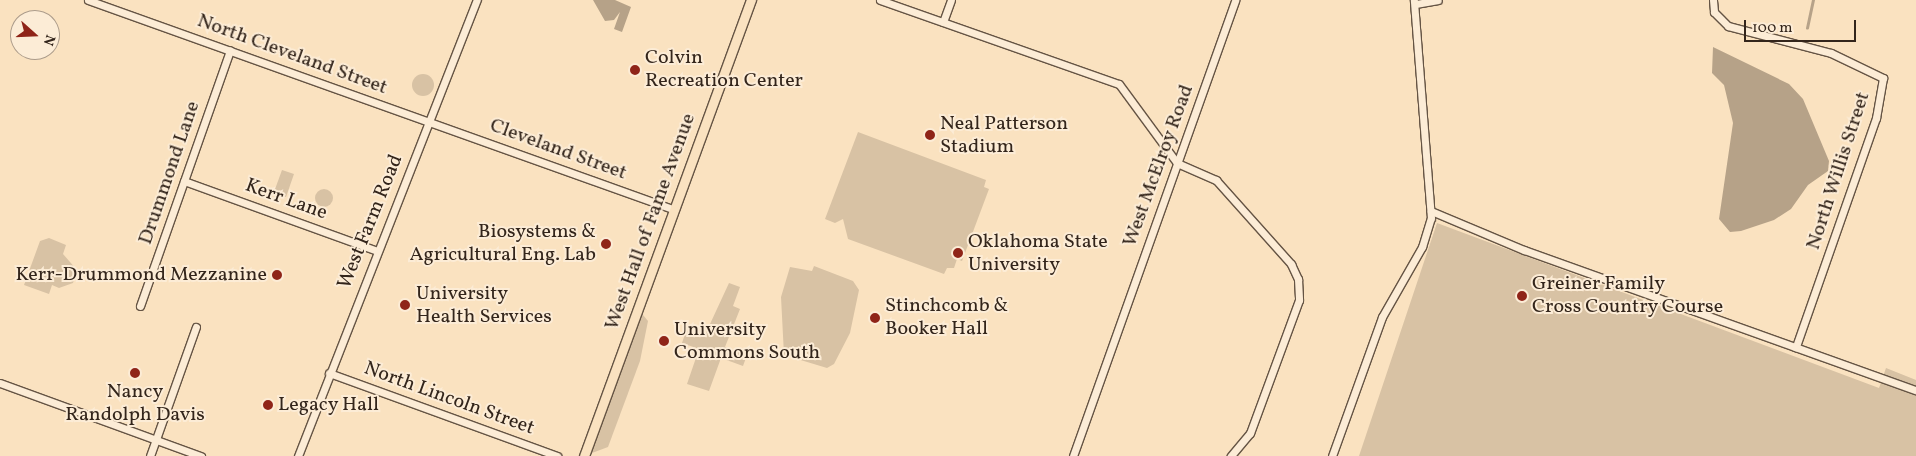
<!DOCTYPE html>
<html>
<head>
<meta charset="utf-8">
<style>
	body { margin:0 }
	#map { position:relative; width:1916px; height:456px; overflow:hidden; background:#fae2c0; font-family:Vollkorn,serif }
	div>[style] { position:absolute }
	.green>* { inset:0; background:#d8c2a4 }
	.round { border-radius:50% }
	.water>* { inset:0; background:#b6a288 }
	.stream>* { height:2.5px; margin:-1.25px; padding:0 1.25px; transform-origin:1.25px; border-radius:1.25px; background:#b6a288 }
	.roads { filter:drop-shadow(1px 0 #655444) drop-shadow(-1px 0 #655444) drop-shadow(0 1px #655444) drop-shadow(0 -1px #655444) }
	.minor>* { height:7px; margin:-3.5px; padding:0 3.5px; transform-origin:3.5px; border-radius:3.5px; background:#fcecd6 }
	.major>* { height:9px; margin:-4.5px; padding:0 4.5px; transform-origin:4.5px; border-radius:4.5px; background:#fae2c0 }
	.dots>* { width:14px; height:14px; translate:-50% -50%; box-sizing:border-box; border:2px solid #fcecd6; border-radius:50% }
	span { translate:-50% -50%; white-space:nowrap; text-align:center; line-height:1.15; -webkit-text-stroke:4px #fcecd6; paint-order:stroke }
	.street-label { font-size:20px; color:#33251b }
	.poi-label { font-size:20px; color:#33251b }
	.left { translate:0 -50%; text-align:left }
	.right { translate:-100% -50%; text-align:right }
	.north { position:absolute; left:10px; top:10px; width:50px; height:50px; box-sizing:border-box; background:#fcecd6; border:1px solid #ac9c8b; border-radius:50%; rotate:110deg; font-size:14px; font-weight:700; line-height:20px; text-align:center; color:#33251b }
	.north::after { content:''; display:block; margin:auto; width:18px; height:22px; background:#8f2418; clip-path:polygon(50% 0,100% 100%,50% 72%,0 100%) }
	.scale { position:absolute; left:1744px; top:20px; width:112px; height:22px; box-sizing:border-box; border:2px solid #33251b; border-top:0; padding-left:6px; font-size:15px; line-height:18px; white-space:nowrap; color:#33251b; -webkit-text-stroke:4px #fcecd6; paint-order:stroke }
</style>
</head>
<body>
<div id="map">
	<div class="green">
		<div class="round" style="left:412px;top:74px;width:22px;height:22px"></div>
		<div style="clip-path:polygon(858px 132px,986px 180px,984px 187px,989px 189px,962px 261px,957px 259px,954px 268px,947px 268px,944px 274px,848px 239px,843px 219px,835px 223px,825px 219px)"></div>
		<div style="clip-path:polygon(282px 170px,294px 174px,286px 197px,274px 192px)"></div>
		<div class="round" style="left:315px;top:189px;width:18px;height:18px"></div>
		<div style="clip-path:polygon(1437px 223px,1879px 388px,1886px 368px,1916px 380px,1916px 456px,1359px 456px)"></div>
		<div style="clip-path:polygon(49px 238px,66px 245px,63px 254px,77px 270px,73px 283px,59px 288px,52px 285px,49px 294px,24px 285px,40px 241px)"></div>
		<div style="clip-path:polygon(814px 266px,853px 281px,859px 290px,850px 333px,834px 364px,827px 368px,784px 355px,781px 297px,790px 267px,812px 271px)"></div>
		<div style="clip-path:polygon(729px 283px,740px 287px,733px 306px,740px 309px,725px 347px,747px 355px,743px 366px,721px 358px,709px 391px,687px 384px,699px 349px,682px 343px,686px 331px,704px 337px)"></div>
		<div style="clip-path:polygon(638px 309px,648px 321px,640px 361px,608px 447px,584px 456px)"></div>
	</div>
	<div class="water">
		<div style="clip-path:polygon(593px 0,615px 0,631px 7px,622px 32px,614px 29px,620px 12px,614px 20px,605px 21px)"></div>
		<div style="clip-path:polygon(1713px 47px,1789px 84px,1803px 99px,1829px 161px,1828px 171px,1808px 185px,1791px 209px,1774px 220px,1741px 231px,1730px 232px,1719px 219px,1733px 123px,1724px 85px,1712px 73px)"></div>
	</div>
	<div class="stream">
		<div style="left:1807px;top:28px;width:29px;rotate:-78deg"></div>
	</div>
	<div class="roads">
		<div class="minor">
			<div style="left:88px;top:0;width:623px;rotate:19.68deg"></div>
			<div style="left:880px;top:0;width:253px;rotate:19.4deg"></div>
			<div style="left:1119px;top:84px;width:98px;rotate:53.7deg"></div>
			<div style="left:1177px;top:163px;width:43px;rotate:23.6deg"></div>
			<div style="left:1216px;top:180px;width:113px;rotate:48.2deg"></div>
			<div style="left:1291px;top:264px;width:17px;rotate:65deg"></div>
			<div style="left:1298px;top:279px;width:21px;rotate:87deg"></div>
			<div style="left:1299px;top:300px;width:142px;rotate:110.2deg"></div>
			<div style="left:1250px;top:433px;width:30px;rotate:130deg"></div>
			<div style="left:1713px;top:0;width:12px;rotate:85deg"></div>
			<div style="left:1714px;top:12px;width:20px;rotate:45deg"></div>
			<div style="left:1728px;top:26px;width:106px;rotate:14.7deg"></div>
			<div style="left:1831px;top:53px;width:58px;rotate:25.7deg"></div>
			<div style="left:1883px;top:78px;width:41px;rotate:99.9deg"></div>
			<div style="left:1876px;top:118px;width:243px;rotate:109.3deg"></div>
			<div style="left:1416px;top:4px;width:22px;rotate:-10deg"></div>
			<div style="left:943px;top:22px;width:23px;rotate:-70deg"></div>
			<div style="left:184px;top:181px;width:205px;rotate:19.9deg"></div>
			<div style="left:1431px;top:211px;width:101px;rotate:22.8deg"></div>
			<div style="left:1524px;top:250px;width:416px;rotate:19.7deg"></div>
			<div style="left:140px;top:306px;width:271px;rotate:-70.6deg"></div>
			<div style="left:329px;top:373px;width:243px;rotate:20deg"></div>
			<div style="left:0;top:383px;width:214px;rotate:20deg"></div>
			<div style="left:150px;top:456px;width:137px;rotate:-70.4deg"></div>
			<div style="left:298px;top:456px;width:490px;rotate:-68.6deg"></div>
			<div style="left:1073px;top:456px;width:484px;rotate:-70.4deg"></div>
			<div style="left:1332px;top:456px;width:148px;rotate:-70.2deg"></div>
			<div style="left:1382px;top:317px;width:81px;rotate:-60.3deg"></div>
			<div style="left:1422px;top:247px;width:30px;rotate:-73deg"></div>
			<div style="left:1431px;top:218px;width:219px;rotate:-94.5deg"></div>
		</div>
		<div class="major">
			<div style="left:584px;top:456px;width:486px;rotate:-69.9deg"></div>
		</div>
	</div>
	<div class="dots">
		<div style="left:635px;top:70px;background:#8f2418"></div>
		<div style="left:930px;top:135px;background:#8f2418"></div>
		<div style="left:606px;top:244px;background:#8f2418"></div>
		<div style="left:958px;top:253px;background:#8f2418"></div>
		<div style="left:277px;top:275px;background:#8f2418"></div>
		<div style="left:1522px;top:296px;background:#8f2418"></div>
		<div style="left:405px;top:305px;background:#8f2418"></div>
		<div style="left:875px;top:318px;background:#8f2418"></div>
		<div style="left:664px;top:341px;background:#8f2418"></div>
		<div style="left:135px;top:373px;background:#8f2418"></div>
		<div style="left:268px;top:405px;background:#8f2418"></div>
	</div>
	<div class="street-label">
		<span style="left:292px;top:55px;rotate:20deg">North Cleveland Street</span>
		<span style="left:558px;top:150px;rotate:20deg">Cleveland Street</span>
		<span style="left:1159px;top:166px;rotate:-70deg">West McElroy Road</span>
		<span style="left:1839px;top:171px;rotate:-72deg">North Willis Street</span>
		<span style="left:170px;top:173px;rotate:-71deg">Drummond Lane</span>
		<span style="left:286px;top:200px;rotate:20deg">Kerr Lane</span>
		<span style="left:371px;top:222px;rotate:-68deg">West Farm Road</span>
		<span style="left:651px;top:222px;rotate:-70deg">West Hall of Fame Avenue</span>
		<span style="left:449px;top:399px;rotate:20deg">North Lincoln Street</span>
	</div>
	<div class="poi-label">
		<span class="left" style="left:645px;top:70px">Colvin<br>Recreation Center</span>
		<span class="left" style="left:940px;top:136px">Neal Patterson<br>Stadium</span>
		<span class="right" style="left:596px;top:244px">Biosystems &amp;<br>Agricultural Eng. Lab</span>
		<span class="left" style="left:968px;top:254px">Oklahoma State<br>University</span>
		<span class="right" style="left:267px;top:275px">Kerr-Drummond Mezzanine</span>
		<span class="left" style="left:1532px;top:296px">Greiner Family<br>Cross Country Course</span>
		<span class="left" style="left:416px;top:306px">University<br>Health Services</span>
		<span class="left" style="left:885px;top:318px">Stinchcomb &amp;<br>Booker Hall</span>
		<span class="left" style="left:674px;top:342px">University<br>Commons South</span>
		<span style="left:135px;top:404px">Nancy<br>Randolph Davis</span>
		<span class="left" style="left:278px;top:405px">Legacy Hall</span>
	</div>
	<div class="north">N</div>
	<div class="scale">100 m</div>
</div>
</body>
</html>
